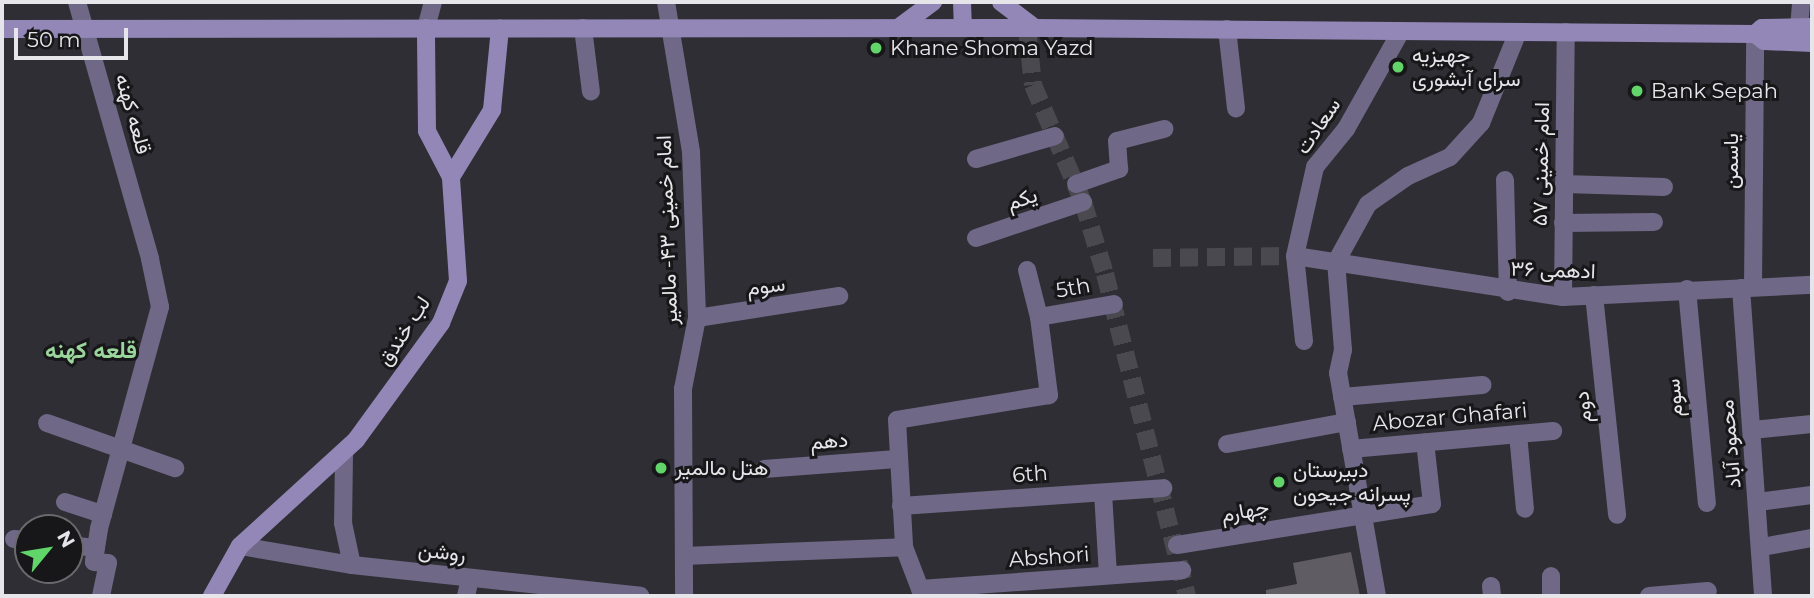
<!DOCTYPE html>
<html>
<head>
<meta charset="utf-8">
<style>
	body { margin:0 }
	#map { position:relative; width:1814px; height:598px; overflow:hidden; background:#2f2e34; font-family:Montserrat,Vazirmatn,sans-serif }
	div>[style] { position:absolute }
	.building>* { inset:0; background:#5f5d63 }
	.street-tunnel>* { height:18px; margin-top:-9px; transform-origin:0; background:repeating-linear-gradient(90deg,#4a494f 0 18px,transparent 0 27px) }
	.street>* { height:18px; margin:-9px; padding:0 9px; transform-origin:9px; border-radius:9px; background:#6f6886 }
	.secondary>* { height:18px; margin:-9px; padding:0 9px; transform-origin:9px; border-radius:9px; background:#9287b7 }
	.dots>* { width:19px; height:19px; translate:-50% -50%; box-sizing:border-box; border:4px solid #171719; border-radius:50% }
	span { translate:-50% -50%; white-space:nowrap; text-align:center; line-height:1.15; -webkit-text-stroke:6px #171719; paint-order:stroke }
	.poi-label { font-size:21px; color:#e6e5e9 }
	.left { translate:0 -50%; text-align:left }
	.street-label { font-size:21px; color:#e6e5e9 }
	.neighbourhood-label { font-size:23px; color:#9ad59b; font-weight:700 }
	.frame { position:absolute; inset:0; border:4px solid #e6e5e9; pointer-events:none }
	.north { position:absolute; left:14px; top:514px; width:70px; height:70px; box-sizing:border-box; background:#171719; border:2px solid #6a696c; border-radius:50%; rotate:60deg; font-size:19px; font-weight:700; line-height:28px; text-align:center; color:#e6e5e9 }
	.north::after { content:''; display:block; margin:auto; width:24px; height:32px; background:#61d46a; clip-path:polygon(50% 0,100% 100%,50% 72%,0 100%) }
	.scale { position:absolute; left:14px; top:28px; width:114px; height:32px; box-sizing:border-box; border:4px solid #e6e5e9; border-top:0; padding-left:9px; font-size:21px; line-height:24px; white-space:nowrap; color:#e6e5e9; -webkit-text-stroke:5px #171719; paint-order:stroke }
</style>
</head>
<body>
<div id="map">
	<div class="building">
		<div style="clip-path:polygon(1351px 552px,1360px 596px,1266px 596px,1266px 590px,1297px 584px,1293px 563px)"></div>
	</div>
	<div class="street-tunnel">
		<div style="left:1027px;top:28px;width:57px;rotate:84deg"></div>
		<div style="left:1033px;top:85px;width:127px;rotate:66.9deg"></div>
		<div style="left:1083px;top:202px;width:75px;rotate:73deg"></div>
		<div style="left:1105px;top:274px;width:332px;rotate:75.7deg"></div>
		<div style="left:1153px;top:258px;width:142px;rotate:-0.8deg"></div>
	</div>
	<div class="street">
		<div style="left:77px;top:2px;width:267px;rotate:74.1deg"></div>
		<div style="left:150px;top:259px;width:49px;rotate:78.2deg"></div>
		<div style="left:160px;top:307px;width:230px;rotate:105.4deg"></div>
		<div style="left:99px;top:529px;width:33px;rotate:99deg"></div>
		<div style="left:94px;top:562px;width:14px;rotate:4deg"></div>
		<div style="left:108px;top:563px;width:34px;rotate:102deg"></div>
		<div style="left:666px;top:2px;width:152px;rotate:80.5deg"></div>
		<div style="left:691px;top:152px;width:166px;rotate:87.9deg"></div>
		<div style="left:697px;top:318px;width:72px;rotate:101.2deg"></div>
		<div style="left:683px;top:389px;width:207px;rotate:89.7deg"></div>
		<div style="left:1799px;top:27px;width:25px;rotate:-85deg"></div>
		<div style="left:426px;top:28px;width:27px;rotate:-75deg"></div>
		<div style="left:583px;top:28px;width:64px;rotate:82.9deg"></div>
		<div style="left:1227px;top:29px;width:80px;rotate:83.5deg"></div>
		<div style="left:976px;top:159px;width:82px;rotate:-16.2deg"></div>
		<div style="left:1505px;top:180px;width:112px;rotate:88.5deg"></div>
		<div style="left:1076px;top:184px;width:46px;rotate:-19.2deg"></div>
		<div style="left:1119px;top:169px;width:28px;rotate:-94deg"></div>
		<div style="left:1117px;top:141px;width:49px;rotate:-14.3deg"></div>
		<div style="left:1564px;top:184px;width:100px;rotate:1.7deg"></div>
		<div style="left:1563px;top:223px;width:91px;rotate:-0.6deg"></div>
		<div style="left:976px;top:238px;width:113px;rotate:-18.6deg"></div>
		<div style="left:1295px;top:256px;width:271px;rotate:8.7deg"></div>
		<div style="left:1563px;top:297px;width:249px;rotate:-2.8deg"></div>
		<div style="left:1027px;top:270px;width:49px;rotate:75.7deg"></div>
		<div style="left:1039px;top:317px;width:79px;rotate:82.7deg"></div>
		<div style="left:1049px;top:395px;width:154px;rotate:170.7deg"></div>
		<div style="left:897px;top:420px;width:127px;rotate:86.8deg"></div>
		<div style="left:904px;top:547px;width:45px;rotate:69.1deg"></div>
		<div style="left:920px;top:589px;width:263px;rotate:-4.1deg"></div>
		<div style="left:1753px;top:287px;width:253px;rotate:-89.5deg"></div>
		<div style="left:1741px;top:288px;width:309px;rotate:85.9deg"></div>
		<div style="left:1687px;top:289px;width:215px;rotate:84.7deg"></div>
		<div style="left:1594px;top:295px;width:221px;rotate:84deg"></div>
		<div style="left:1563px;top:297px;width:265px;rotate:-89.4deg"></div>
		<div style="left:1039px;top:317px;width:76px;rotate:-9.8deg"></div>
		<div style="left:697px;top:318px;width:144px;rotate:-8.8deg"></div>
		<div style="left:1304px;top:341px;width:85px;rotate:-96deg"></div>
		<div style="left:1295px;top:256px;width:91px;rotate:-77.3deg"></div>
		<div style="left:1315px;top:167px;width:49px;rotate:-50.8deg"></div>
		<div style="left:1346px;top:129px;width:112px;rotate:-60.7deg"></div>
		<div style="left:1342px;top:397px;width:141px;rotate:-4.9deg"></div>
		<div style="left:47px;top:423px;width:136px;rotate:19.4deg"></div>
		<div style="left:1752px;top:430px;width:60px;rotate:-5.7deg"></div>
		<div style="left:1518px;top:434px;width:75px;rotate:84.7deg"></div>
		<div style="left:1227px;top:444px;width:122px;rotate:-10.4deg"></div>
		<div style="left:1351px;top:449px;width:203px;rotate:-5.1deg"></div>
		<div style="left:344px;top:455px;width:68px;rotate:90.8deg"></div>
		<div style="left:343px;top:523px;width:43px;rotate:77.9deg"></div>
		<div style="left:764px;top:469px;width:133px;rotate:-4.3deg"></div>
		<div style="left:1103px;top:493px;width:82px;rotate:86.5deg"></div>
		<div style="left:65px;top:502px;width:40px;rotate:18deg"></div>
		<div style="left:1758px;top:502px;width:54px;rotate:-7.4deg"></div>
		<div style="left:901px;top:506px;width:263px;rotate:-3.9deg"></div>
		<div style="left:14px;top:539px;width:14px;rotate:4deg"></div>
		<div style="left:70px;top:545px;width:26px;rotate:7deg"></div>
		<div style="left:1177px;top:545px;width:258px;rotate:-9.1deg"></div>
		<div style="left:1432px;top:504px;width:62px;rotate:-96.4deg"></div>
		<div style="left:240px;top:546px;width:114px;rotate:9.6deg"></div>
		<div style="left:352px;top:565px;width:290px;rotate:6.1deg"></div>
		<div style="left:1762px;top:547px;width:51px;rotate:-10.2deg"></div>
		<div style="left:684px;top:556px;width:220px;rotate:-2.3deg"></div>
		<div style="left:1551px;top:576px;width:20px;rotate:90deg"></div>
		<div style="left:1491px;top:586px;width:10px;rotate:84deg"></div>
		<div style="left:466px;top:596px;width:18px;rotate:-77deg"></div>
		<div style="left:1377px;top:596px;width:226px;rotate:-99.9deg"></div>
		<div style="left:1338px;top:373px;width:24px;rotate:-78deg"></div>
		<div style="left:1343px;top:350px;width:88px;rotate:-94.5deg"></div>
		<div style="left:1336px;top:262px;width:66px;rotate:-61.1deg"></div>
		<div style="left:1368px;top:204px;width:49px;rotate:-35deg"></div>
		<div style="left:1408px;top:176px;width:46px;rotate:-24.3deg"></div>
		<div style="left:1450px;top:157px;width:46px;rotate:-47.6deg"></div>
		<div style="left:1481px;top:123px;width:98px;rotate:-67.9deg"></div>
		<div style="left:1649px;top:596px;width:59px;rotate:-4.8deg"></div>
	</div>
	<div class="secondary">
		<div style="left:962px;top:2px;width:26px;rotate:88deg"></div>
		<div style="left:1001px;top:2px;width:43px;rotate:37.4deg"></div>
		<div style="left:898px;top:28px;width:44px;rotate:-36.6deg"></div>
		<div style="left:2px;top:29px;width:1033px;rotate:-0.06deg"></div>
		<div style="left:1035px;top:28px;width:720px;rotate:0.48deg"></div>
		<div style="left:1755px;top:34px;width:11px;rotate:38deg"></div>
		<div style="left:1764px;top:41px;width:48px;rotate:2.4deg"></div>
		<div style="left:1755px;top:34px;width:9px;rotate:-41deg"></div>
		<div style="left:1762px;top:28px;width:50px;rotate:-1.1deg"></div>
		<div style="left:451px;top:177px;width:79px;rotate:-58.5deg"></div>
		<div style="left:492px;top:110px;width:82px;rotate:-84.4deg"></div>
		<div style="left:212px;top:596px;width:57px;rotate:-60.8deg"></div>
		<div style="left:240px;top:546px;width:157px;rotate:-42.4deg"></div>
		<div style="left:356px;top:440px;width:145px;rotate:-54deg"></div>
		<div style="left:441px;top:323px;width:45px;rotate:-68deg"></div>
		<div style="left:458px;top:281px;width:104px;rotate:-93.9deg"></div>
		<div style="left:451px;top:177px;width:52px;rotate:-117.6deg"></div>
		<div style="left:427px;top:131px;width:103px;rotate:-90.6deg"></div>
	</div>
	<div class="dots">
		<div style="left:876px;top:48px;background:#61d46a"></div>
		<div style="left:1398px;top:67px;background:#61d46a"></div>
		<div style="left:1637px;top:91px;background:#61d46a"></div>
		<div style="left:661px;top:468px;background:#61d46a"></div>
		<div style="left:1279px;top:482px;background:#61d46a"></div>
	</div>
	<div class="poi-label">
		<span class="left" style="left:890px;top:48px">Khane Shoma Yazd</span>
		<span class="left" style="left:1412px;top:67px">جهیزیه<br>سرای آبشوری</span>
		<span class="left" style="left:1651px;top:91px">Bank Sepah</span>
		<span class="left" style="left:675px;top:468px">هتل مالمير</span>
		<span class="left" style="left:1293px;top:482px">دبیرستان<br>پسرانه جیحون</span>
	</div>
	<div class="street-label">
		<span style="left:133px;top:114px;rotate:74deg">قلعه کهنه</span>
		<span style="left:1318px;top:126px;rotate:-56deg">سعادت</span>
		<span style="left:1731px;top:161px;rotate:-90deg">یاسمن</span>
		<span style="left:1541px;top:164px;rotate:-89deg">امام خمینی ۵۷</span>
		<span style="left:1022px;top:199px;rotate:-19deg">یکم</span>
		<span style="left:667px;top:230px;rotate:-92deg">امام خمینی ۴۳- مالمیر</span>
		<span style="left:1553px;top:270px;rotate:2deg">ادهمی ۳۶</span>
		<span style="left:766px;top:286px;rotate:-7deg">سوم</span>
		<span style="left:1073px;top:288px;rotate:-10deg">5th</span>
		<span style="left:404px;top:331px;rotate:-57deg">لب خندق</span>
		<span style="left:1674px;top:398px;rotate:-95deg">سوم</span>
		<span style="left:1583px;top:407px;rotate:-96deg">دوم</span>
		<span style="left:1450px;top:417px;rotate:-5deg">Abozar Ghafari</span>
		<span style="left:829px;top:441px;rotate:-5deg">دهم</span>
		<span style="left:1730px;top:444px;rotate:-95deg">محمود آباد</span>
		<span style="left:1030px;top:474px;rotate:-4deg">6th</span>
		<span style="left:1245px;top:511px;rotate:-10deg">چهارم</span>
		<span style="left:442px;top:552px;rotate:6deg">روشن</span>
		<span style="left:1049px;top:557px;rotate:-4deg">Abshori</span>
	</div>
	<div class="neighbourhood-label">
		<span style="left:91px;top:350px">قلعه کهنه</span>
	</div>
	<div class="frame"></div>
	<div class="north">N</div>
	<div class="scale">50 m</div>
</div>
</body>
</html>
